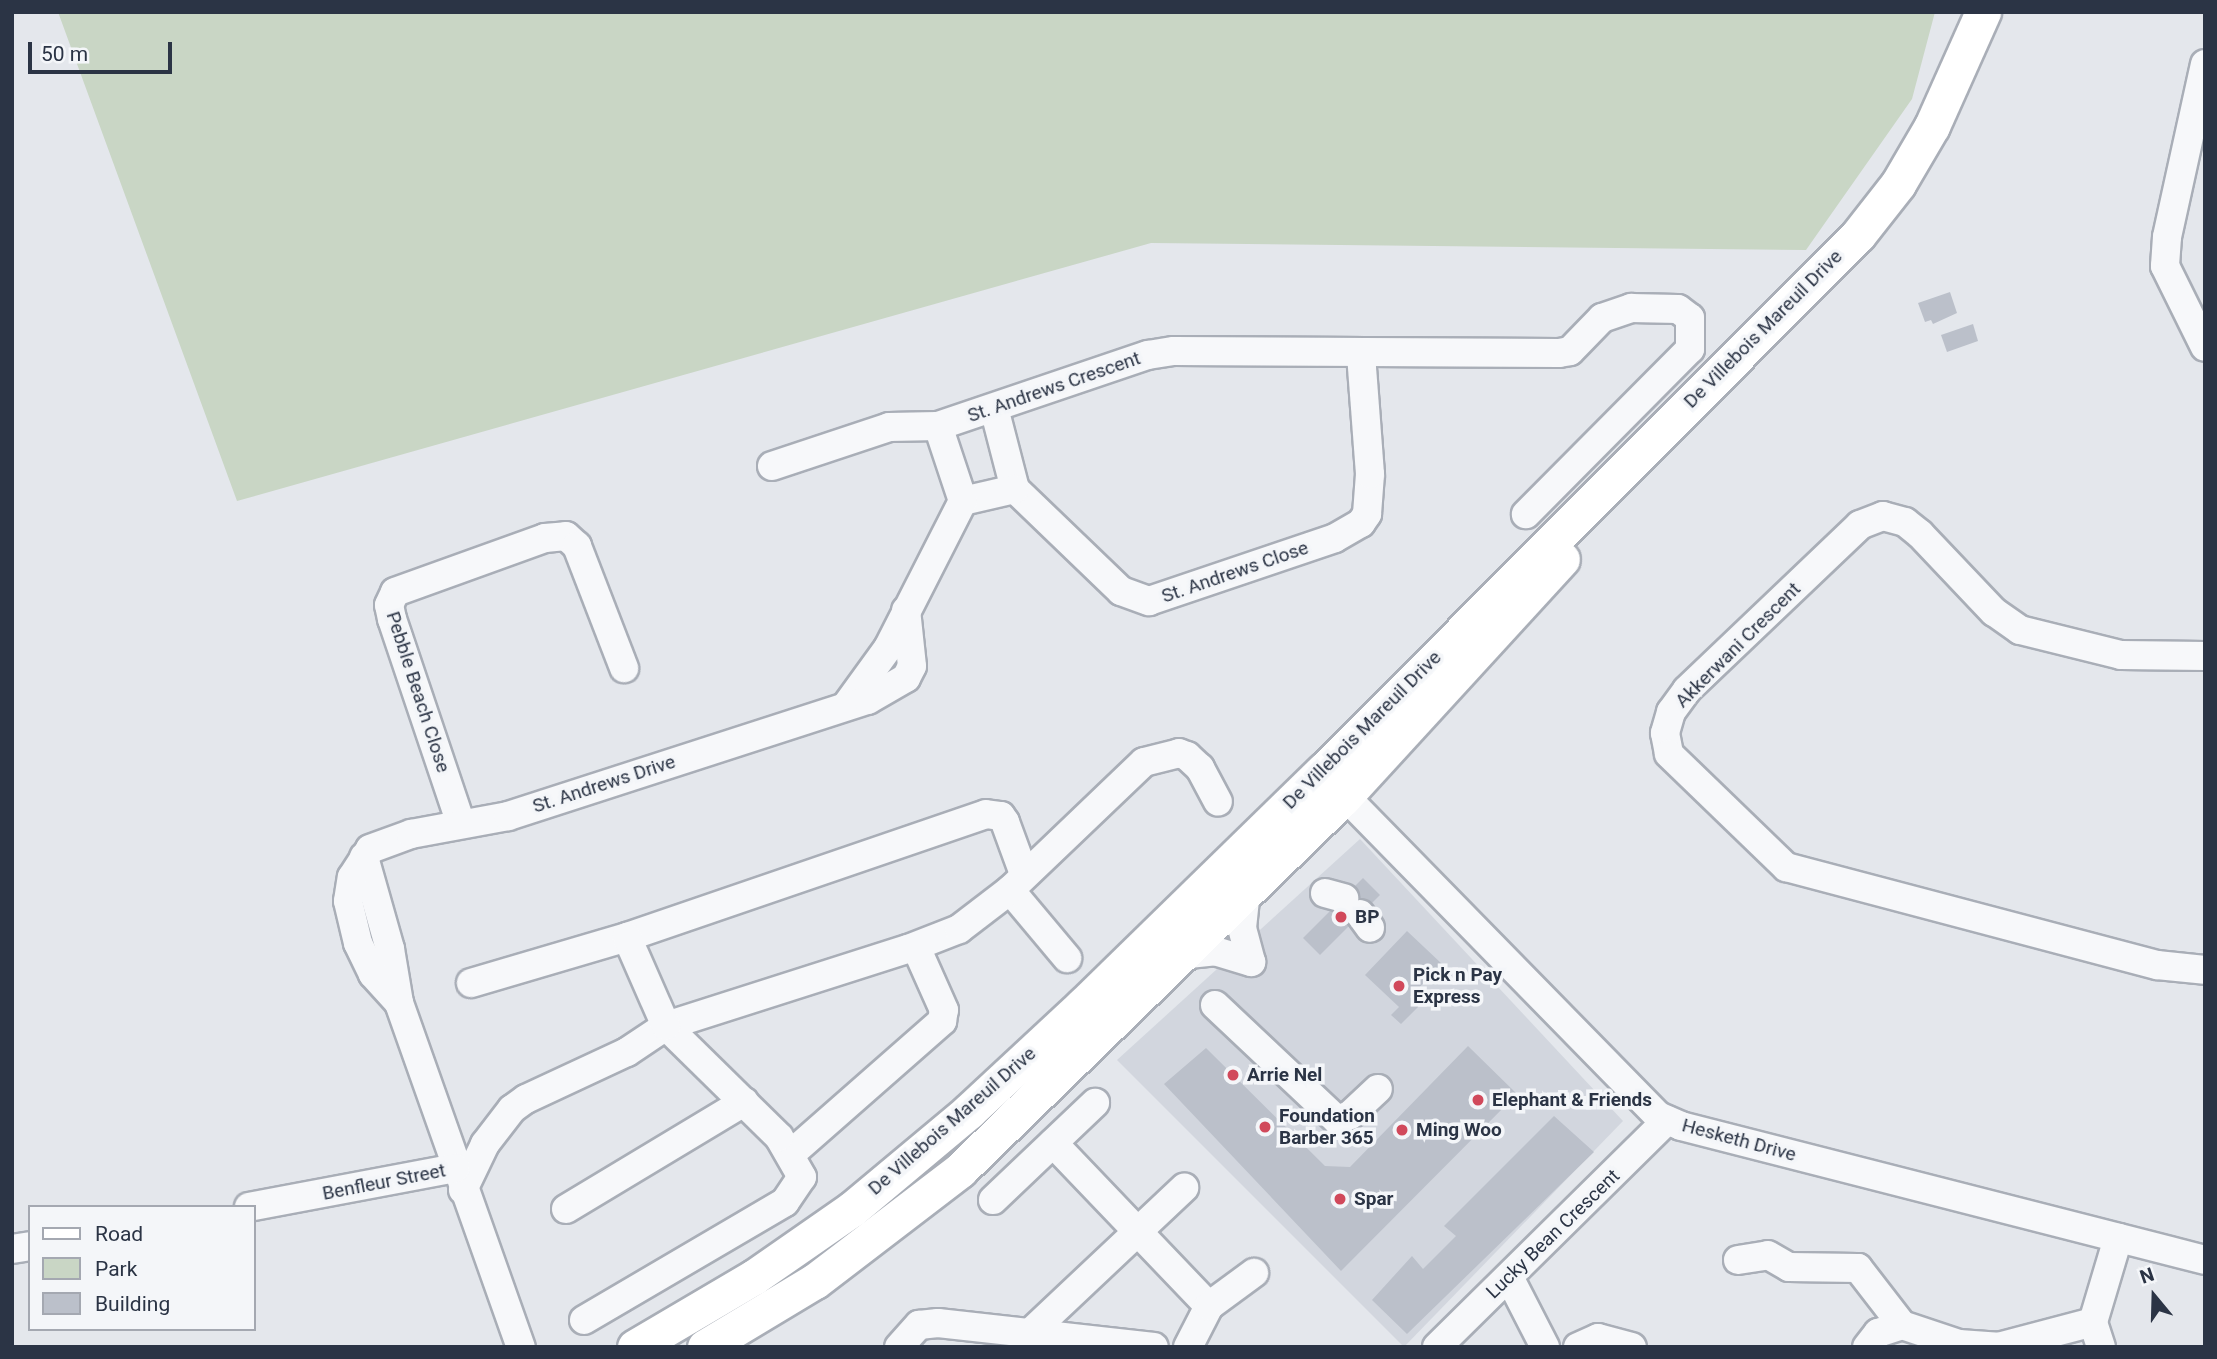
<!DOCTYPE html>
<html>
<head>
<meta charset="utf-8">
<style>
	body { margin:0 }
	#map { position:relative; width:2217px; height:1359px; overflow:hidden; background:#e4e7ec; font-family:Roboto,sans-serif }
	div>[style] { position:absolute }
	.built>* { inset:0; background:#d2d6de }
	.green>* { inset:0; background:#c9d6c5 }
	.building>* { inset:0; background:#bbc0ca }
	.roads { filter:drop-shadow(2px 0 #a9aeb7) drop-shadow(-2px 0 #a9aeb7) drop-shadow(0 2px #a9aeb7) drop-shadow(0 -2px #a9aeb7) }
	.minor>* { height:28px; margin:-14px; padding:0 14px; transform-origin:14px; border-radius:14px; background:#f7f8fa }
	.major>* { height:35px; margin:-17.5px; padding:0 17.5px; transform-origin:17.5px; border-radius:17.5px; background:#fff }
	.dots>* { width:19px; height:19px; translate:-50% -50%; box-sizing:border-box; border:4px solid #f4f6f9; border-radius:50% }
	span { translate:-50% -50%; white-space:nowrap; text-align:center; line-height:1.15; -webkit-text-stroke:7px #f4f6f9; paint-order:stroke }
	.street-label { font-size:19px; color:#2b3445 }
	.poi-label { font-size:19px; color:#2b3445; font-weight:700 }
	.left { translate:0 -50%; text-align:left }
	.frame { position:absolute; inset:0; border:14px solid #2b3445; pointer-events:none }
	.legend { position:absolute; left:28px; top:1205px; width:228px; height:126px; box-sizing:border-box; background:#f4f6f9; border:2px solid #a4a8b1; margin:0; padding:9px 12px; list-style:none; font-size:21px; color:#2b3445 }
	.legend li { display:flex; align-items:center; gap:14px; height:35px }
	.legend b { width:35px; border:2px solid #a4a8b1 }
	.north { position:absolute; left:2119px; top:1261px; width:70px; height:70px; -webkit-text-stroke:5px #f4f6f9; paint-order:stroke; rotate:341deg; font-size:19px; font-weight:700; line-height:28px; text-align:center; color:#2b3445 }
	.north::after { content:''; display:block; margin:auto; width:24px; height:32px; background:#2b3445; clip-path:polygon(50% 0,100% 100%,50% 72%,0 100%) }
	.scale { position:absolute; left:28px; top:42px; width:144px; height:32px; box-sizing:border-box; border:4px solid #2b3445; border-top:0; padding-left:9px; font-size:21px; line-height:24px; white-space:nowrap; color:#2b3445; -webkit-text-stroke:5px #f4f6f9; paint-order:stroke }
</style>
</head>
<body>
<div id="map">
	<div class="built">
		<div style="clip-path:polygon(1360px 839px,1623px 1121px,1404px 1347px,1117px 1060px)"></div>
	</div>
	<div class="green">
		<div style="clip-path:polygon(58px 12px,1935px 12px,1912px 99px,1806px 250px,1151px 243px,237px 501px)"></div>
	</div>
	<div class="building">
		<div style="clip-path:polygon(1950px 292px,1957px 313px,1933px 324px,1931px 320px,1925px 322px,1918px 303px)"></div>
		<div style="clip-path:polygon(1973px 324px,1978px 341px,1947px 352px,1941px 335px)"></div>
		<div style="clip-path:polygon(1363px 878px,1380px 895px,1320px 955px,1303px 938px)"></div>
		<div style="clip-path:polygon(1407px 931px,1442px 964px,1410px 997px,1419px 1006px,1401px 1024px,1391px 1015px,1399px 1007px,1365px 975px)"></div>
		<div style="clip-path:polygon(1468px 1046px,1517px 1094px,1341px 1271px,1164px 1084px,1206px 1048px,1325px 1166px,1350px 1167px)"></div>
		<div style="clip-path:polygon(1554px 1116px,1594px 1152px,1407px 1334px,1372px 1300px,1412px 1256px,1423px 1269px,1456px 1236px,1444px 1226px)"></div>
	</div>
	<div class="roads">
		<div class="minor">
			<div style="left:2205px;top:64px;width:177px;rotate:102.4deg"></div>
			<div style="left:2167px;top:237px;width:29px;rotate:94deg"></div>
			<div style="left:2165px;top:266px;width:90px;rotate:63.7deg"></div>
			<div style="left:994px;top:408px;width:84px;rotate:75.5deg"></div>
			<div style="left:1015px;top:489px;width:147px;rotate:43.9deg"></div>
			<div style="left:1121px;top:591px;width:30px;rotate:20deg"></div>
			<div style="left:1149px;top:601px;width:196px;rotate:-18.7deg"></div>
			<div style="left:1335px;top:538px;width:30px;rotate:-30deg"></div>
			<div style="left:1361px;top:523px;width:11px;rotate:-56deg"></div>
			<div style="left:1367px;top:514px;width:40px;rotate:-85.7deg"></div>
			<div style="left:1370px;top:474px;width:120px;rotate:-94.3deg"></div>
			<div style="left:772px;top:466px;width:123px;rotate:-18.4deg"></div>
			<div style="left:889px;top:427px;width:49px;rotate:-1.2deg"></div>
			<div style="left:938px;top:426px;width:222px;rotate:-18.7deg"></div>
			<div style="left:1148px;top:355px;width:26px;rotate:-9deg"></div>
			<div style="left:1174px;top:351px;width:385px;rotate:0.3deg"></div>
			<div style="left:1559px;top:353px;width:11px;rotate:-10deg"></div>
			<div style="left:1570px;top:351px;width:46px;rotate:-45.9deg"></div>
			<div style="left:1602px;top:318px;width:31px;rotate:-19deg"></div>
			<div style="left:1631px;top:308px;width:47px;rotate:1.2deg"></div>
			<div style="left:1678px;top:309px;width:15px;rotate:37deg"></div>
			<div style="left:1690px;top:318px;width:31px;rotate:90deg"></div>
			<div style="left:1690px;top:349px;width:233px;rotate:134.8deg"></div>
			<div style="left:963px;top:501px;width:53px;rotate:-13deg"></div>
			<div style="left:2205px;top:656px;width:84px;rotate:-179.3deg"></div>
			<div style="left:2121px;top:655px;width:104px;rotate:-166.1deg"></div>
			<div style="left:2020px;top:630px;width:32px;rotate:-145deg"></div>
			<div style="left:1994px;top:612px;width:108px;rotate:-133.5deg"></div>
			<div style="left:1920px;top:534px;width:19px;rotate:-141deg"></div>
			<div style="left:1905px;top:522px;width:23px;rotate:-165deg"></div>
			<div style="left:1883px;top:516px;width:25px;rotate:159deg"></div>
			<div style="left:1860px;top:525px;width:239px;rotate:136.4deg"></div>
			<div style="left:1687px;top:690px;width:27px;rotate:126deg"></div>
			<div style="left:1671px;top:712px;width:22px;rotate:106deg"></div>
			<div style="left:1665px;top:733px;width:21px;rotate:79deg"></div>
			<div style="left:1669px;top:754px;width:163px;rotate:44deg"></div>
			<div style="left:1786px;top:867px;width:384px;rotate:14.8deg"></div>
			<div style="left:2157px;top:965px;width:48px;rotate:5.9deg"></div>
			<div style="left:846px;top:706px;width:72px;rotate:-54.1deg"></div>
			<div style="left:888px;top:648px;width:165px;rotate:-63deg"></div>
			<div style="left:963px;top:501px;width:79px;rotate:-108.4deg"></div>
			<div style="left:1331px;top:782px;width:467px;rotate:45.6deg"></div>
			<div style="left:1658px;top:1116px;width:25px;rotate:23deg"></div>
			<div style="left:1681px;top:1126px;width:541px;rotate:14.34deg"></div>
			<div style="left:461px;top:824px;width:216px;rotate:-108.6deg"></div>
			<div style="left:392px;top:619px;width:14px;rotate:-102deg"></div>
			<div style="left:389px;top:605px;width:14px;rotate:-65deg"></div>
			<div style="left:395px;top:592px;width:159px;rotate:-19.8deg"></div>
			<div style="left:545px;top:538px;width:21px;rotate:-5deg"></div>
			<div style="left:566px;top:536px;width:15px;rotate:42deg"></div>
			<div style="left:577px;top:546px;width:131px;rotate:68.9deg"></div>
			<div style="left:364px;top:857px;width:96px;rotate:74.2deg"></div>
			<div style="left:390px;top:949px;width:55px;rotate:80.5deg"></div>
			<div style="left:399px;top:1003px;width:365px;rotate:70.5deg"></div>
			<div style="left:1010px;top:890px;width:89px;rotate:50deg"></div>
			<div style="left:1246px;top:890px;width:38px;rotate:96deg"></div>
			<div style="left:1242px;top:928px;width:35px;rotate:75deg"></div>
			<div style="left:1325px;top:893px;width:20px;rotate:15deg"></div>
			<div style="left:1360px;top:914px;width:17px;rotate:54deg"></div>
			<div style="left:1179px;top:955px;width:36px;rotate:-6deg"></div>
			<div style="left:1215px;top:951px;width:38px;rotate:17deg"></div>
			<div style="left:471px;top:983px;width:163px;rotate:-16.4deg"></div>
			<div style="left:627px;top:937px;width:379px;rotate:-18.9deg"></div>
			<div style="left:986px;top:814px;width:15px;rotate:8deg"></div>
			<div style="left:1001px;top:816px;width:7px;rotate:56deg"></div>
			<div style="left:1005px;top:822px;width:55px;rotate:69.9deg"></div>
			<div style="left:399px;top:1003px;width:39px;rotate:-132deg"></div>
			<div style="left:373px;top:974px;width:34px;rotate:-116deg"></div>
			<div style="left:358px;top:943px;width:43px;rotate:-103.4deg"></div>
			<div style="left:348px;top:901px;width:24px;rotate:-81deg"></div>
			<div style="left:352px;top:877px;width:33px;rotate:-57deg"></div>
			<div style="left:370px;top:849px;width:44px;rotate:-20.1deg"></div>
			<div style="left:411px;top:834px;width:99px;rotate:-10.5deg"></div>
			<div style="left:508px;top:816px;width:378px;rotate:-17.9deg"></div>
			<div style="left:868px;top:700px;width:44px;rotate:-30.1deg"></div>
			<div style="left:906px;top:678px;width:13px;rotate:-63deg"></div>
			<div style="left:912px;top:666px;width:56px;rotate:-96.1deg"></div>
			<div style="left:1215px;top:1005px;width:168px;rotate:43.3deg"></div>
			<div style="left:1337px;top:1120px;width:14px;rotate:-21deg"></div>
			<div style="left:1350px;top:1115px;width:38px;rotate:-43deg"></div>
			<div style="left:1053px;top:1143px;width:226px;rotate:46.3deg"></div>
			<div style="left:792px;top:1153px;width:200px;rotate:-41.3deg"></div>
			<div style="left:942px;top:1021px;width:11px;rotate:-80deg"></div>
			<div style="left:944px;top:1010px;width:69px;rotate:-114deg"></div>
			<div style="left:463px;top:1190px;width:51px;rotate:-64.4deg"></div>
			<div style="left:485px;top:1144px;width:44px;rotate:-52.4deg"></div>
			<div style="left:512px;top:1109px;width:17px;rotate:-36deg"></div>
			<div style="left:526px;top:1099px;width:111px;rotate:-25deg"></div>
			<div style="left:627px;top:1052px;width:47px;rotate:-33.7deg"></div>
			<div style="left:666px;top:1026px;width:254px;rotate:-17.7deg"></div>
			<div style="left:908px;top:949px;width:55px;rotate:-21.4deg"></div>
			<div style="left:959px;top:929px;width:64px;rotate:-37.4deg"></div>
			<div style="left:1010px;top:890px;width:185px;rotate:-43.7deg"></div>
			<div style="left:1144px;top:762px;width:36px;rotate:-14deg"></div>
			<div style="left:1179px;top:753px;width:9px;rotate:21deg"></div>
			<div style="left:1187px;top:756px;width:18px;rotate:43deg"></div>
			<div style="left:1200px;top:768px;width:38px;rotate:62deg"></div>
			<div style="left:993px;top:1200px;width:141px;rotate:-43.6deg"></div>
			<div style="left:249px;top:1207px;width:210px;rotate:-10.7deg"></div>
			<div style="left:566px;top:1209px;width:208px;rotate:-31deg"></div>
			<div style="left:12px;top:1249px;width:18px;rotate:-9deg"></div>
			<div style="left:1738px;top:1260px;width:30px;rotate:-9deg"></div>
			<div style="left:1768px;top:1255px;width:24px;rotate:30deg"></div>
			<div style="left:1789px;top:1267px;width:69px;rotate:0.8deg"></div>
			<div style="left:1858px;top:1268px;width:72px;rotate:52.3deg"></div>
			<div style="left:1509px;top:1277px;width:79px;rotate:62.8deg"></div>
			<div style="left:584px;top:1320px;width:233px;rotate:-30.4deg"></div>
			<div style="left:785px;top:1202px;width:30px;rotate:-56deg"></div>
			<div style="left:802px;top:1177px;width:46px;rotate:-119.9deg"></div>
			<div style="left:779px;top:1137px;width:158px;rotate:-135.5deg"></div>
			<div style="left:666px;top:1026px;width:97px;rotate:-113.7deg"></div>
			<div style="left:1030px;top:1333px;width:212px;rotate:-43.3deg"></div>
			<div style="left:899px;top:1347px;width:30px;rotate:-48deg"></div>
			<div style="left:919px;top:1325px;width:19px;rotate:-6deg"></div>
			<div style="left:938px;top:1323px;width:217px;rotate:6.3deg"></div>
			<div style="left:1188px;top:1347px;width:46px;rotate:-62.9deg"></div>
			<div style="left:1209px;top:1306px;width:56px;rotate:-36.3deg"></div>
			<div style="left:1437px;top:1347px;width:323px;rotate:-44.6deg"></div>
			<div style="left:1578px;top:1347px;width:22px;rotate:-24deg"></div>
			<div style="left:1598px;top:1338px;width:35px;rotate:15deg"></div>
			<div style="left:1867px;top:1347px;width:18px;rotate:-52deg"></div>
			<div style="left:1878px;top:1333px;width:25px;rotate:-18deg"></div>
			<div style="left:1902px;top:1325px;width:60px;rotate:18.4deg"></div>
			<div style="left:1959px;top:1344px;width:39px;rotate:4deg"></div>
			<div style="left:1998px;top:1347px;width:98px;rotate:-14.7deg"></div>
			<div style="left:2101px;top:1347px;width:26px;rotate:-108deg"></div>
			<div style="left:2093px;top:1322px;width:88px;rotate:-73.4deg"></div>
		</div>
		<div class="major">
			<div style="left:635px;top:1347px;width:138px;rotate:-30.5deg"></div>
			<div style="left:754px;top:1277px;width:119px;rotate:-34.8deg"></div>
			<div style="left:852px;top:1209px;width:153px;rotate:-39.9deg"></div>
			<div style="left:969px;top:1111px;width:156px;rotate:-42.9deg"></div>
			<div style="left:1083px;top:1005px;width:335px;rotate:-44.3deg"></div>
			<div style="left:1323px;top:771px;width:757px;rotate:-45.05deg"></div>
			<div style="left:1858px;top:235px;width:65px;rotate:-51.9deg"></div>
			<div style="left:1898px;top:184px;width:67px;rotate:-59.6deg"></div>
			<div style="left:1932px;top:126px;width:125px;rotate:-65.9deg"></div>
			<div style="left:705px;top:1347px;width:128px;rotate:-31deg"></div>
			<div style="left:815px;top:1281px;width:183px;rotate:-37.4deg"></div>
			<div style="left:960px;top:1170px;width:534px;rotate:-44.17deg"></div>
			<div style="left:1343px;top:798px;width:324px;rotate:-47.5deg"></div>
		</div>
	</div>
	<div class="dots">
		<div style="left:1341px;top:917px;background:#d1495b"></div>
		<div style="left:1399px;top:986px;background:#d1495b"></div>
		<div style="left:1233px;top:1075px;background:#d1495b"></div>
		<div style="left:1478px;top:1100px;background:#d1495b"></div>
		<div style="left:1265px;top:1127px;background:#d1495b"></div>
		<div style="left:1402px;top:1130px;background:#d1495b"></div>
		<div style="left:1340px;top:1199px;background:#d1495b"></div>
	</div>
	<div class="street-label">
		<span style="left:1763px;top:329px;rotate:-45deg">De Villebois Mareuil Drive</span>
		<span style="left:1054px;top:387px;rotate:-19deg">St. Andrews Crescent</span>
		<span style="left:1235px;top:572px;rotate:-19deg">St. Andrews Close</span>
		<span style="left:1738px;top:645px;rotate:-45deg">Akkerwani Crescent</span>
		<span style="left:418px;top:692px;rotate:72deg">Pebble Beach Close</span>
		<span style="left:1362px;top:730px;rotate:-45deg">De Villebois Mareuil Drive</span>
		<span style="left:604px;top:784px;rotate:-18deg">St. Andrews Drive</span>
		<span style="left:952px;top:1121px;rotate:-41deg">De Villebois Mareuil Drive</span>
		<span style="left:1739px;top:1140px;rotate:15deg">Hesketh Drive</span>
		<span style="left:384px;top:1182px;rotate:-11deg">Benfleur Street</span>
		<span style="left:1553px;top:1234px;rotate:-44deg">Lucky Bean Crescent</span>
	</div>
	<div class="poi-label">
		<span class="left" style="left:1355px;top:917px">BP</span>
		<span class="left" style="left:1413px;top:986px">Pick n Pay<br>Express</span>
		<span class="left" style="left:1247px;top:1075px">Arrie Nel</span>
		<span class="left" style="left:1492px;top:1100px">Elephant &amp; Friends</span>
		<span class="left" style="left:1279px;top:1127px">Foundation<br>Barber 365</span>
		<span class="left" style="left:1416px;top:1130px">Ming Woo</span>
		<span class="left" style="left:1354px;top:1199px">Spar</span>
	</div>
	<div class="frame"></div>
	<ul class="legend">
	<li><b style="height:9px;background:#fff"></b>Road</li>
	<li><b style="height:19px;background:#c9d6c5"></b>Park</li>
	<li><b style="height:19px;background:#bbc0ca"></b>Building</li>
	</ul>
	<div class="north">N</div>
	<div class="scale">50 m</div>
</div>
</body>
</html>
